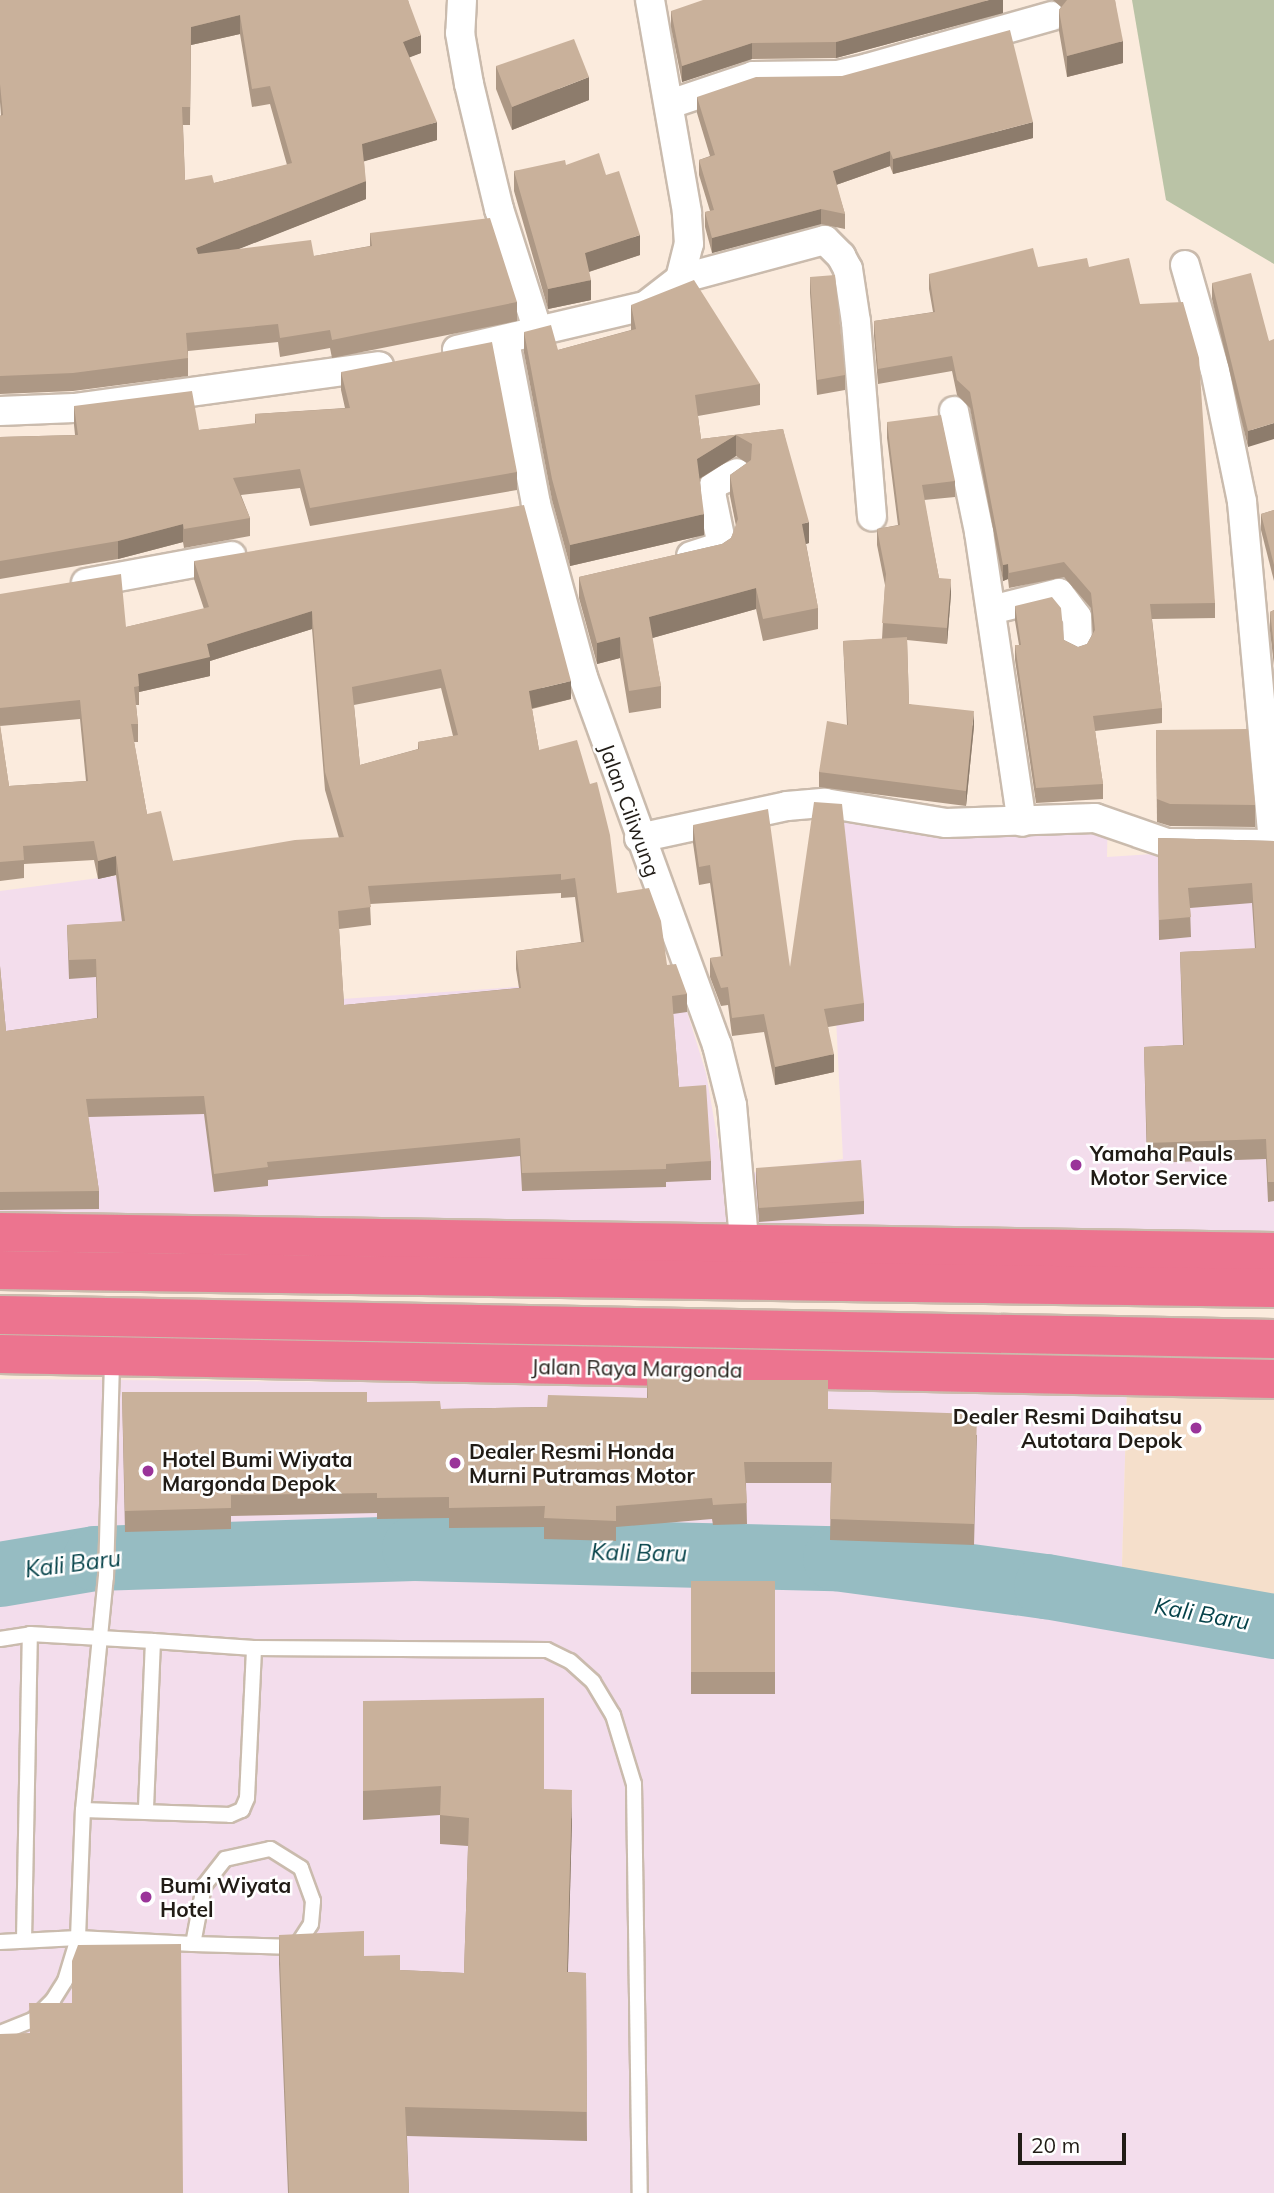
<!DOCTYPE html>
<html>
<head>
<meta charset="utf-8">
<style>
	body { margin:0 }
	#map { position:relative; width:1274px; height:2193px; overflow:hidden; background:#fbebdd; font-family:Mulish,sans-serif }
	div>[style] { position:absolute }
	.commercial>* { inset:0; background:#f3ddec }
	.built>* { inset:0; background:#f5dfcb }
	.green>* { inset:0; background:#bac3a6 }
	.river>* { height:65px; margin:-32.5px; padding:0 32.5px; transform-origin:32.5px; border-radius:32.5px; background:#96bcc2 }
	.roads { filter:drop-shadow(2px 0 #cabbad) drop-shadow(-2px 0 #cabbad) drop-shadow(0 2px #cabbad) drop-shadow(0 -2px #cabbad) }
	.lane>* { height:14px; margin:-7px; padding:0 7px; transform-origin:7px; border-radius:7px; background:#fff }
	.street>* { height:28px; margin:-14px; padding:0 14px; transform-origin:14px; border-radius:14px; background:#fff }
	.highway>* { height:38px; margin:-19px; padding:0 19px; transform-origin:19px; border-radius:19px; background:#ec748f }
	.wall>* { inset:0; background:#ad9885 }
	.shaded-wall>* { inset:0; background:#8d7c6c }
	.building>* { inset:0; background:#c9b19b }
	.dots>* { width:19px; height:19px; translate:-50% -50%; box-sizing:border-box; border:4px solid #fff; border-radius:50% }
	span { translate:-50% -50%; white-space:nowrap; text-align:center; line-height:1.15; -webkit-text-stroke:5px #fff; paint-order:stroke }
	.street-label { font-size:21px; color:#211c16 }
	.poi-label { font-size:21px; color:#211c16; font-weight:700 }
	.left { translate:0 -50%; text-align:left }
	.right { translate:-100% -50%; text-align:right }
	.water-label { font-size:23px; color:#054249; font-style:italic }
	.scale { position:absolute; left:1018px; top:2133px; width:108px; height:32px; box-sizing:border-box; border:4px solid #211c16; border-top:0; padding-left:9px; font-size:21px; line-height:24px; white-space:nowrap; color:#211c16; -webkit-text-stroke:5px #fff; paint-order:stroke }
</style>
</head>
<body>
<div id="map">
	<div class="commercial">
		<div style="clip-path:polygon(1108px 805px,1107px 857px,1274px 846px,1274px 1248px,0 1228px,0 891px,175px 868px,196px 1009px,676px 976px,706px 1073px,724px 1177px,843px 1159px,826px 816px,959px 822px)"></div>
		<div style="clip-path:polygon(0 1379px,1127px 1389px,1121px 1601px,1274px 1642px,1274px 2193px,0 2193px)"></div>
	</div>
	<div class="built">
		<div style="clip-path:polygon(1127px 1389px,1274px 1392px,1274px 1642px,1121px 1602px)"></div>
	</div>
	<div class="green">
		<div style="clip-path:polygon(1132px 0,1274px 0,1274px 264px,1166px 200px)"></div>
	</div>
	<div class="river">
		<div style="left:0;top:1574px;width:96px;rotate:-9.6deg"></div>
		<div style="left:95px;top:1558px;width:319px;rotate:-1.8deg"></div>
		<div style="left:414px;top:1548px;width:421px;rotate:1.4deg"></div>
		<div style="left:835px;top:1558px;width:213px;rotate:7.6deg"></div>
		<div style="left:1046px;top:1586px;width:231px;rotate:10deg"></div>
	</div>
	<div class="roads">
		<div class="lane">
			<div style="left:0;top:1639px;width:30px;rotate:-9deg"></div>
			<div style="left:30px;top:1634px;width:123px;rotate:3.3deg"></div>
			<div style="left:153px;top:1641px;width:169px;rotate:92.4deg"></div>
			<div style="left:153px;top:1641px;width:101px;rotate:4deg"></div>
			<div style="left:83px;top:1810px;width:147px;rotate:1.9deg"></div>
			<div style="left:230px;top:1815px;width:13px;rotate:-23deg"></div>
			<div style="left:242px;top:1810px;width:13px;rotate:-67deg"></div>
			<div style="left:247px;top:1798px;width:150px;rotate:-87.3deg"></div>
			<div style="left:254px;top:1648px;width:293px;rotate:0.4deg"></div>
			<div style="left:547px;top:1650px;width:25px;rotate:26deg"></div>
			<div style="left:570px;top:1661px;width:31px;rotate:42deg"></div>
			<div style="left:593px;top:1682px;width:39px;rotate:59deg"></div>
			<div style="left:613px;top:1715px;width:72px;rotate:73.1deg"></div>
			<div style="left:634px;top:1784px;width:409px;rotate:89.2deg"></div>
			<div style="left:24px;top:1940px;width:306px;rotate:-88.9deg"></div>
			<div style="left:0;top:1942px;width:78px;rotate:-2.9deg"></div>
			<div style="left:78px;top:1938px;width:128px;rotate:-87.8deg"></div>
			<div style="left:83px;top:1810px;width:234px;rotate:-84.4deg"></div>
			<div style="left:106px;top:1577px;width:220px;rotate:-88.4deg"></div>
			<div style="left:0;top:2033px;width:37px;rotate:-22deg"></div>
			<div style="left:34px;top:2019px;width:27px;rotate:-45deg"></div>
			<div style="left:53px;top:2000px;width:22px;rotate:-58deg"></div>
			<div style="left:65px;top:1981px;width:45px;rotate:-73.2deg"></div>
			<div style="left:78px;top:1938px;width:115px;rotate:3deg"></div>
			<div style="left:193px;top:1944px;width:103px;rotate:1.7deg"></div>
			<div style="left:296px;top:1947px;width:27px;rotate:-57deg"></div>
			<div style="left:311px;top:1924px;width:23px;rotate:-85deg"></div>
			<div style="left:313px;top:1901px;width:35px;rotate:-110deg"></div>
			<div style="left:301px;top:1868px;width:36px;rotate:-148deg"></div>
			<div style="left:270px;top:1849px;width:46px;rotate:167.5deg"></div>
			<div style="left:225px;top:1859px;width:34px;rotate:128deg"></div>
			<div style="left:204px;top:1886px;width:59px;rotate:100.7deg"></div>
		</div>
		<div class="street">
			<div style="left:462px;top:0;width:33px;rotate:93deg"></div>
			<div style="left:460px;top:33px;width:52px;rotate:80deg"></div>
			<div style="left:469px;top:84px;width:129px;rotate:76.5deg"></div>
			<div style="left:499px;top:209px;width:128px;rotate:72.3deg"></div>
			<div style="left:670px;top:104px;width:88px;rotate:-18.6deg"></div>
			<div style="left:753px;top:76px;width:85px;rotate:-0.7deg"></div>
			<div style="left:838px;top:75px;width:31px;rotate:-13deg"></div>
			<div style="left:868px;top:68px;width:191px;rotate:-15.8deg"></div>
			<div style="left:1185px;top:265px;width:109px;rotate:74.1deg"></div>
			<div style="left:1215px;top:370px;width:135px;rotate:78.4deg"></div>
			<div style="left:1242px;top:502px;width:343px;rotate:84.8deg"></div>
			<div style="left:680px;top:279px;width:150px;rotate:-15.1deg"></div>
			<div style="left:825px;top:240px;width:23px;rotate:45deg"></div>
			<div style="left:841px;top:256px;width:15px;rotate:62deg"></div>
			<div style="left:848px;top:269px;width:54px;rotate:81.4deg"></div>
			<div style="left:856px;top:322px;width:195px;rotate:85.3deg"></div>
			<div style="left:505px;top:341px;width:166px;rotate:79.2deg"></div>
			<div style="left:536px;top:504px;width:179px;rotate:74.8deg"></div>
			<div style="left:583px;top:677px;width:392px;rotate:70deg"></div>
			<div style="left:717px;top:1045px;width:62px;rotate:76deg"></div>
			<div style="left:732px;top:1105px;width:157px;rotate:84.9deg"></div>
			<div style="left:457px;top:350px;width:193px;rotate:-13.2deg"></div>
			<div style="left:645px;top:306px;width:44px;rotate:-37.6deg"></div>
			<div style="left:680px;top:279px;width:36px;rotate:-76deg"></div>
			<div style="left:689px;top:244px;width:32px;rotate:-94deg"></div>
			<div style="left:687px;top:212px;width:215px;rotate:-99.9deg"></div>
			<div style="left:0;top:411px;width:74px;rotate:-2.3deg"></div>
			<div style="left:74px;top:408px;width:308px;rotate:-7.8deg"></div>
			<div style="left:954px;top:411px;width:124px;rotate:78.3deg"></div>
			<div style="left:979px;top:532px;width:293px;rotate:81.6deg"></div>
			<div style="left:691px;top:556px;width:33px;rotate:-18deg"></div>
			<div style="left:722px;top:546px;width:54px;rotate:-101.7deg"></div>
			<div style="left:711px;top:493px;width:11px;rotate:-68deg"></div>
			<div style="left:715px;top:483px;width:24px;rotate:-24deg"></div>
			<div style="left:86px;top:583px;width:148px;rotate:-10.5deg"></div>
			<div style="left:991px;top:610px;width:70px;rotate:-14deg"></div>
			<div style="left:1059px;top:593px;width:30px;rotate:53deg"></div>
			<div style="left:1077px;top:617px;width:29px;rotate:88deg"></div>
			<div style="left:639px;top:838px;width:151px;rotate:-12.2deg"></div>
			<div style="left:787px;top:806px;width:38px;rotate:-5deg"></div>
			<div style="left:825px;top:803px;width:123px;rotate:9.4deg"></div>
			<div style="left:946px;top:823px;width:149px;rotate:-1.9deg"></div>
			<div style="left:1095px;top:818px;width:76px;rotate:19.1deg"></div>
			<div style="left:1167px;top:843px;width:107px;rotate:0.5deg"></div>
		</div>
		<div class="highway">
			<div style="left:0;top:1232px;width:1274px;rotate:0.9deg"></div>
			<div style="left:0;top:1270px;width:1274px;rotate:0.81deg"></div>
			<div style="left:0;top:1315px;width:1274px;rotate:1.08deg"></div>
			<div style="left:0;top:1354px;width:1274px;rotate:1.12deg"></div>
		</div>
	</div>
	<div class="wall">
		<div style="clip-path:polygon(evenodd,0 0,408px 0,421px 53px,409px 57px,437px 140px,364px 161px,366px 199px,238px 249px,314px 256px,370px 246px,370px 233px,517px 302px,517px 321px,332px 358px,330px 348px,280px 357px,278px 342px,188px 351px,188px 376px,73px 391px,0 394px,0 116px,1px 115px,0 102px,0 0,240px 34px,252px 107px,270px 104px,287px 165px,214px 183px,185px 180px,183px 125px,190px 125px,191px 45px,240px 34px)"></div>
		<div style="clip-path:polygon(1003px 0,1003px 13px,836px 58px,752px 59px,682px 82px,671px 27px,671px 11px)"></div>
		<div style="clip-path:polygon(1053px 0,1115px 0,1123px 63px,1067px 77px,1059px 31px,1059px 10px,1061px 7px)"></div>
		<div style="clip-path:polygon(496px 66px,589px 100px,512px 130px,496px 89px)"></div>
		<div style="clip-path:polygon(697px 97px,1033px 138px,893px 174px,890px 166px,836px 185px,845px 214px,845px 229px,821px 224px,712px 253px,705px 227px,705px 212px,710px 211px,699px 175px,699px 160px,710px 156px,697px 113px)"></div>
		<div style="clip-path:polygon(566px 165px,606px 175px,640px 255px,589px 272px,591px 300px,548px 309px,514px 191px,514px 171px)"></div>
		<div style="clip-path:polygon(1038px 267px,1089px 267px,1140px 304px,1215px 603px,1215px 618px,1152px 619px,1162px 708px,1162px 723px,1095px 731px,1103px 784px,1103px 799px,1036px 803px,1015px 660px,1015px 645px,1019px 645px,1015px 621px,1015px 606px,1064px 640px,1078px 647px,1087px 644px,1093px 633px,1091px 608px,1064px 577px,1009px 588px,1008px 579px,1003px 581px,970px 408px,957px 395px,952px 371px,878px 384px,874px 336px,874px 321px,933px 312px,929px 289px,929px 274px)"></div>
		<div style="clip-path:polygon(810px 277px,845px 375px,845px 390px,817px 395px,810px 293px)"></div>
		<div style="clip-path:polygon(1212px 283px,1269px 341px,1248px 447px,1212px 299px)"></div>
		<div style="clip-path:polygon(631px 305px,760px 384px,760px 405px,698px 416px,701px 439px,783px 429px,809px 543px,806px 544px,818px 608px,818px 629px,763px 641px,756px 609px,652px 638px,661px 686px,661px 708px,629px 713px,620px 658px,597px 664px,579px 598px,579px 577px,722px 544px,731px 538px,736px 526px,730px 496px,730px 475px,747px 463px,736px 456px,700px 479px,704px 535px,570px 566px,552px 500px,524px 353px,524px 332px,558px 350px,631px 330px)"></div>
		<div style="clip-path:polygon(341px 372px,517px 472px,517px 490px,310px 526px,300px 488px,241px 495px,250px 518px,250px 536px,184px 548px,183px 542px,118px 559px,0 579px,0 437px,75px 435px,74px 425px,74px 406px,199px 430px,255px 424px,255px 414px,345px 408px,341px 390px)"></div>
		<div style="clip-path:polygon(887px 422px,955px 481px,955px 497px,924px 500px,939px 578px,951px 594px,947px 644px,907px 640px,909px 704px,974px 726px,966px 806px,819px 787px,819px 772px,847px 725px,843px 641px,882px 639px,885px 585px,877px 545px,877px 529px,898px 525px,887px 438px)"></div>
		<div style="clip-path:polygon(1274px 510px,1274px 581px,1261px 530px,1261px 514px)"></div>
		<div style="clip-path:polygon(evenodd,194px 561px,571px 699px,532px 709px,539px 750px,617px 893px,687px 994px,687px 1012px,673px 1014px,679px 1087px,711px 1161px,711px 1180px,666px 1182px,666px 1187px,522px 1191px,520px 1156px,268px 1180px,268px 1186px,214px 1192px,204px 1114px,88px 1117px,99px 1191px,99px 1209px,0 1210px,0 966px,6px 1031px,97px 1018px,96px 977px,69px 979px,67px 925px,122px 922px,116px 875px,98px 879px,94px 860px,24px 864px,24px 878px,0 881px,0 594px,126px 627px,204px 609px,194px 579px,194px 561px,312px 629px,325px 790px,339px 838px,173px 861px,147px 814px,134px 742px,138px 742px,138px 724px,136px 705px,139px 705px,139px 692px,210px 676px,210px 661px,312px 629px,194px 561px,441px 688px,453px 736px,418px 742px,418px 749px,360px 765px,354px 705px,441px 688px,194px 561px,80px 719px,86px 781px,9px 786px,0 726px,80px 719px,194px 561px,561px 893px,561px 898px,575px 897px,581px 942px,516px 951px,516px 969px,519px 988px,344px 1005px,339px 929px,371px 925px,370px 904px,561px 893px)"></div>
		<div style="clip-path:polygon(1274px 610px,1274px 666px,1270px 631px,1270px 612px)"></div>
		<div style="clip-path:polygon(1156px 730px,1255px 805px,1255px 827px,1170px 826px,1157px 822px)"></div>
		<div style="clip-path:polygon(693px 825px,790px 967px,864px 1003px,864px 1021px,828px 1027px,834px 1072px,775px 1085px,764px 1032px,732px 1036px,728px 1005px,721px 1006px,710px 977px,710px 958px,721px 957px,710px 883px,699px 885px,693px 843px)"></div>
		<div style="clip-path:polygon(1158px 838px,1274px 841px,1274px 1201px,1268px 1202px,1266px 1159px,1147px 1163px,1144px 1047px,1183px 1045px,1180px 952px,1255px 949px,1252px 903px,1190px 908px,1191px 937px,1159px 940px)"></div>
		<div style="clip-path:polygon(756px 1168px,864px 1201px,864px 1214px,759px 1222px,756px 1182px)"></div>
		<div style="clip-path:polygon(647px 1378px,716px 1380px,828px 1409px,977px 1435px,974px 1545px,830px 1540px,831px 1483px,746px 1483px,747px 1524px,713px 1525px,712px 1519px,616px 1527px,616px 1541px,544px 1539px,544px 1527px,449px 1528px,449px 1518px,377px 1519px,377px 1513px,231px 1516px,231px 1529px,125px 1532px,122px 1392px,367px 1402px,441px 1409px,547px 1407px,647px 1398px)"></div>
		<div style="clip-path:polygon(691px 1581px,775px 1581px,775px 1694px,691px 1694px)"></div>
		<div style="clip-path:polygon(363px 1701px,544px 1789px,572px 1819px,568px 1972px,586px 1973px,587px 2141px,407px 2136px,409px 2193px,288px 2193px,279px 1964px,279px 1935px,364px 1956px,400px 1970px,464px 1973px,468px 1846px,440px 1844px,440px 1815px,363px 1820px)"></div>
	</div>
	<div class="shaded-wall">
		<div style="clip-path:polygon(989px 0,1003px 0,1003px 13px,836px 58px,836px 42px)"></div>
		<div style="clip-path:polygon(240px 15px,240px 34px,191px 45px,190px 125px,191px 27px)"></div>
		<div style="clip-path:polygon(421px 35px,421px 53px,403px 60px,403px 42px)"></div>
		<div style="clip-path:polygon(1123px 41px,1123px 63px,1067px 77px,1067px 56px)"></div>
		<div style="clip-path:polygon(752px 43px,752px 59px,682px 82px,682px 66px)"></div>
		<div style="clip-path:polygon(589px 77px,589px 100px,512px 130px,512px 107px)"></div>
		<div style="clip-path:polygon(437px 122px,437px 140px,362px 162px,362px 144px)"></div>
		<div style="clip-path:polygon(1033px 122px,1033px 138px,893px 174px,893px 159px)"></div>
		<div style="clip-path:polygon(890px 151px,890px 166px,833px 186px,833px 171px)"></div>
		<div style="clip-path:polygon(366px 181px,366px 199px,196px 266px,196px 248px)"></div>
		<div style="clip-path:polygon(821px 209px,821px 224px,712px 253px,712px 238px)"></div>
		<div style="clip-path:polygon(640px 235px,640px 255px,585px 273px,585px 253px)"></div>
		<div style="clip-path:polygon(591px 280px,591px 300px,548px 309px,548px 289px)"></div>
		<div style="clip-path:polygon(1274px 423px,1274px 439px,1248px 447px,1248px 431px)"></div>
		<div style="clip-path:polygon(736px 435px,736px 456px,697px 480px,697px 459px)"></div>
		<div style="clip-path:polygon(704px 514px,704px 535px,570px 566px,570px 545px)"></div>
		<div style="clip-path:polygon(809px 522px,809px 543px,802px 545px,802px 524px)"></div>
		<div style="clip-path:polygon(183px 524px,183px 542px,118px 559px,118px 541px)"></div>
		<div style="clip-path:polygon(1008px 564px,1008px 579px,1003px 581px,1003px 565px)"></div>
		<div style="clip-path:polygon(951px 579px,951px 594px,947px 644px,947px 628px)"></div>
		<div style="clip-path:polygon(756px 588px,756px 609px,649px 639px,649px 617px)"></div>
		<div style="clip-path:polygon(312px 611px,312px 629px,210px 661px,210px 676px,139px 692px,138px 674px,207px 644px)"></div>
		<div style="clip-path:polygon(620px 637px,620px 658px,597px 664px,597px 643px)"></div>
		<div style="clip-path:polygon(571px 681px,571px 699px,529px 709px,529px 691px)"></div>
		<div style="clip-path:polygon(974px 711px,974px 726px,966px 806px,966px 791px)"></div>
		<div style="clip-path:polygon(116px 856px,116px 875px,98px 879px,98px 861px)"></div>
		<div style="clip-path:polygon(834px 1054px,834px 1072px,775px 1085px,775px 1067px)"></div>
		<div style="clip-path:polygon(572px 1790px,572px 1819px,567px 2001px,567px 1972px)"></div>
	</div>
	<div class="building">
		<div style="clip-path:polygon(evenodd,0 0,408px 0,421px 35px,403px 42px,437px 122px,362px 144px,366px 181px,196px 248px,198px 254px,311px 240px,314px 256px,372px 246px,370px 233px,490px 218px,517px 302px,332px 340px,330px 330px,280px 338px,278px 324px,186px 333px,188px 358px,73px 373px,0 376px,0 116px,3px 115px,0 84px,0 0,240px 15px,252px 89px,270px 86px,292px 163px,214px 183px,212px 175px,185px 180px,182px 107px,190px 107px,191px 27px,240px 15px)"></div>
		<div style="clip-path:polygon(703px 0,989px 0,836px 42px,752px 43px,682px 66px,671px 11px)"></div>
		<div style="clip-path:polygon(1067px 0,1115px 0,1123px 41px,1067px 56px,1059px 10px)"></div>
		<div style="clip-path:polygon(1010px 30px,1033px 122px,893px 159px,890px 151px,833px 171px,845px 214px,821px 209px,712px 238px,705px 212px,714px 210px,699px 160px,715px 155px,697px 97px,756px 77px,842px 76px)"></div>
		<div style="clip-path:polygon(574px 39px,589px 77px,512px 107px,496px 66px)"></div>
		<div style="clip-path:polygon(599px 153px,606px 175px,619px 171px,640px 235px,585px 253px,591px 280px,548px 289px,514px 171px,565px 160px,566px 165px)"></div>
		<div style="clip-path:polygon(1033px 248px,1038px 267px,1087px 258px,1089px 267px,1129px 258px,1140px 304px,1183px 302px,1199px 358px,1215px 603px,1150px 604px,1162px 708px,1093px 716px,1103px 784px,1036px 788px,1015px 645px,1021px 645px,1015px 606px,1052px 597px,1061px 608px,1064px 640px,1078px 647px,1087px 644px,1095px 630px,1091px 593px,1064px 562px,1009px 573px,1008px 564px,1003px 565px,970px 392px,957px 380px,952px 356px,878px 369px,874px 321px,935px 312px,929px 274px)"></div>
		<div style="clip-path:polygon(1251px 273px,1269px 341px,1274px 339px,1274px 423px,1248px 431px,1212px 283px)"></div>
		<div style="clip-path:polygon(835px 275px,845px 375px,817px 380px,810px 277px)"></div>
		<div style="clip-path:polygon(694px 280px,760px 384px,695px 395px,701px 439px,783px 429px,809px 522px,802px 524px,818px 608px,763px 619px,756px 588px,649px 617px,661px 686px,629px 691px,620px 637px,597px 643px,579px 577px,722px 544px,731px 538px,738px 519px,730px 475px,751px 460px,752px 444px,736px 435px,697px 459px,704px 514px,570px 545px,552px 479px,524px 332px,551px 325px,558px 350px,636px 329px,631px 305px)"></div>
		<div style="clip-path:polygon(492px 342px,517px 472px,310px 508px,300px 469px,233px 478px,250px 518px,184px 529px,183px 524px,118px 541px,0 561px,0 437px,78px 435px,74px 406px,192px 391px,199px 430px,256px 423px,255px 414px,350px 408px,341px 372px)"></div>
		<div style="clip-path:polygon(941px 415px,955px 481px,922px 485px,939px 578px,951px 579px,947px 628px,882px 623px,886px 574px,877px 529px,900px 525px,887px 422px)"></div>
		<div style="clip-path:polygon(evenodd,524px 505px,571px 681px,529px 691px,539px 750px,577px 740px,590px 784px,597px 782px,610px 835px,617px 893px,649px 888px,661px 921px,667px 965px,676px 964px,687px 994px,672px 996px,679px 1087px,706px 1085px,711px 1161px,666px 1164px,666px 1169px,522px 1173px,520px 1138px,267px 1162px,268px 1167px,214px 1174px,204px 1096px,86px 1099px,99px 1191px,0 1192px,0 966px,6px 1031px,98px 1018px,96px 959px,69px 960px,67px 925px,125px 921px,116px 856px,98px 861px,94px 841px,23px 846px,24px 860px,0 862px,0 724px,9px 786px,88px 781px,80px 700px,0 708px,0 594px,121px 574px,126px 627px,209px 607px,194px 561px,524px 505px,312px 611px,325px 772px,344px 837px,295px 840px,173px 861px,161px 811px,147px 814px,131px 724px,138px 724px,134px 687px,139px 686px,138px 674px,210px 657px,207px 644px,312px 611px,524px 505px,441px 669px,458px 735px,418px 742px,419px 749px,360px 765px,352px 687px,441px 669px,524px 505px,561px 874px,561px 880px,575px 878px,584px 942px,516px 951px,521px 988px,344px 1005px,338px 911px,371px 907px,368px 886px,561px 874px)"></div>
		<div style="clip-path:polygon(1274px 510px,1274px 565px,1261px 514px)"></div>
		<div style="clip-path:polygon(1274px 610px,1274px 646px,1270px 612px)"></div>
		<div style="clip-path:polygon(907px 637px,909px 704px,974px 711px,966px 791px,819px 772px,827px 721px,848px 725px,843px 641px)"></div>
		<div style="clip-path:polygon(1248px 729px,1255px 805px,1170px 804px,1157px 799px,1156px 730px)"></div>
		<div style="clip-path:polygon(814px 802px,842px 804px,864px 1003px,824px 1009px,834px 1054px,775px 1067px,764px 1014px,732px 1018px,728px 987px,721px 988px,710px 958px,723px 956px,710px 865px,699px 867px,693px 825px,768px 809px,790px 967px)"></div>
		<div style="clip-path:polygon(1158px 838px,1274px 841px,1274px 1182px,1268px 1182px,1266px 1139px,1147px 1143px,1144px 1047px,1184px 1045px,1180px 952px,1256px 948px,1252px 883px,1188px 888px,1191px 917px,1159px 920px)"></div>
		<div style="clip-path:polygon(861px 1160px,864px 1201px,759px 1208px,756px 1168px)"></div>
		<div style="clip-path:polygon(716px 1377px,716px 1380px,828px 1380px,828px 1409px,977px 1414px,974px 1524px,830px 1519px,832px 1462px,744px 1462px,747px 1503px,713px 1505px,712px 1498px,616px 1506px,616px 1521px,544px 1518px,545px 1506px,449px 1508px,449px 1497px,377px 1498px,377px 1493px,231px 1495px,231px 1508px,125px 1511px,122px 1392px,367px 1392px,367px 1402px,440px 1401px,441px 1409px,547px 1407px,548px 1395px,648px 1398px,647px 1378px)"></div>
		<div style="clip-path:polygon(691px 1581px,775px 1581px,775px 1672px,691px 1672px)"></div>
		<div style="clip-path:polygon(544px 1698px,544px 1789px,572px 1790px,567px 1972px,586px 1973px,587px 2112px,405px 2107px,409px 2193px,289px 2193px,279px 1935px,364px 1931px,364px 1956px,400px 1955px,400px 1970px,464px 1973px,469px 1818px,440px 1815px,441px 1786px,363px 1791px,363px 1701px)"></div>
		<div style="clip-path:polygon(181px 1944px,183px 2193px,0 2193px,0 2034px,30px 2033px,29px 2003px,72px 2003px,72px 1961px,78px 1945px)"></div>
	</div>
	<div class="dots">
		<div style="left:1076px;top:1165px;background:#9a3499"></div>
		<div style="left:1196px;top:1428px;background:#9a3499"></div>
		<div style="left:455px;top:1463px;background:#9a3499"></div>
		<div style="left:148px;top:1471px;background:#9a3499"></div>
		<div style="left:146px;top:1897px;background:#9a3499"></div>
	</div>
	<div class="street-label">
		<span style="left:630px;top:810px;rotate:70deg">Jalan Ciliwung</span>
		<span style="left:637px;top:1368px;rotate:1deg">Jalan Raya Margonda</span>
	</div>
	<div class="poi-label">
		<span class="left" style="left:1090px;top:1165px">Yamaha Pauls<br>Motor Service</span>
		<span class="right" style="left:1182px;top:1428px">Dealer Resmi Daihatsu<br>Autotara Depok</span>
		<span class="left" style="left:469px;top:1463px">Dealer Resmi Honda<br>Murni Putramas Motor</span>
		<span class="left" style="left:162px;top:1471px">Hotel Bumi Wiyata<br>Margonda Depok</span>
		<span class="left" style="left:160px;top:1897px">Bumi Wiyata<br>Hotel</span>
	</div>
	<div class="water-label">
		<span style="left:639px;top:1553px;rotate:1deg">Kali Baru</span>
		<span style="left:73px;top:1564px;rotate:-7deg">Kali Baru</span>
		<span style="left:1202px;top:1614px;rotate:10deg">Kali Baru</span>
	</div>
	<div class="scale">20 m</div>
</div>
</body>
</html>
